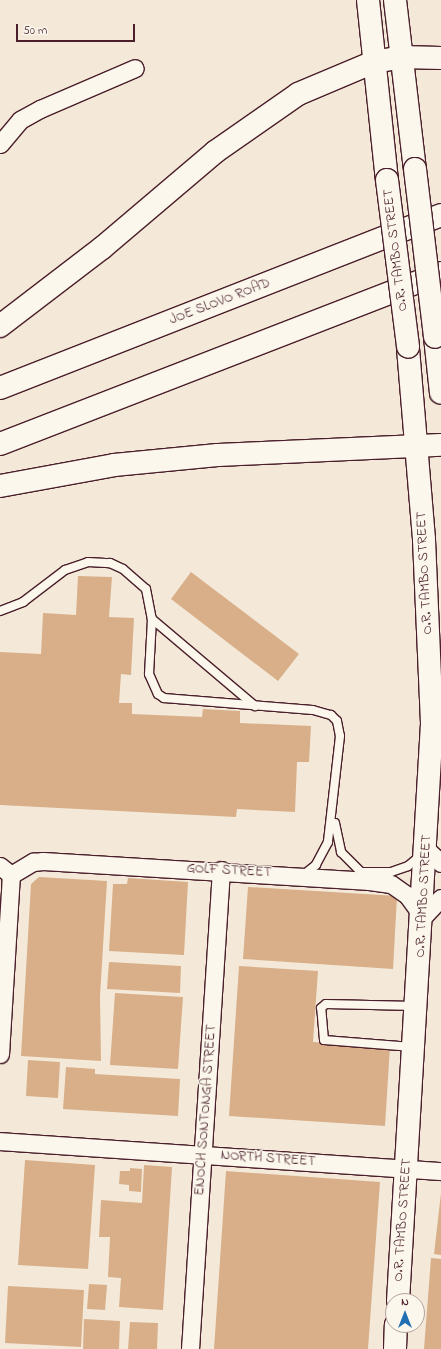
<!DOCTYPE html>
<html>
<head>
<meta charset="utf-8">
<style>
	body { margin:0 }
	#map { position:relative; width:441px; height:1349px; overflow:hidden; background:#f4e9d8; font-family:"Indie Flower",sans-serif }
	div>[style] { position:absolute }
	.building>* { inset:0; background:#d8af89 }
	.roads { filter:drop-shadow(1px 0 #4a1f2b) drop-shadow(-1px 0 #4a1f2b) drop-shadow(0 1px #4a1f2b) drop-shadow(0 -1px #4a1f2b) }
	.service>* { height:8px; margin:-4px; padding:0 4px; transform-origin:4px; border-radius:4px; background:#fbf7ec }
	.minor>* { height:17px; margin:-8.5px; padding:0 8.5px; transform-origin:8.5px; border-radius:8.5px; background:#fbf7ec }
	.primary>* { height:22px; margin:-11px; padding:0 11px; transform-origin:11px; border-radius:11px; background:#fbf7ec }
	.trunk>* { height:22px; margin:-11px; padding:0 11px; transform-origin:11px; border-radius:11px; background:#fbf7ec }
	.bridges { filter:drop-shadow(1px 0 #4a1f2b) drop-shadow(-1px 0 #4a1f2b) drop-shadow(0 1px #4a1f2b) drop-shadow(0 -1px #4a1f2b) }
	.primary-bridge>* { height:22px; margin:-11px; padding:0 11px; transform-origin:11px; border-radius:11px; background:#fbf7ec }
	span { translate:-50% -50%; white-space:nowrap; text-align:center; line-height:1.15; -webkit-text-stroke:3px #fbf7ec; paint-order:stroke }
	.street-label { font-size:14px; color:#4a1f2b }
	.north { position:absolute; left:385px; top:1293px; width:40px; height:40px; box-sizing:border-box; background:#fbf7ec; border:1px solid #b4a19f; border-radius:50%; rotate:0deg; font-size:11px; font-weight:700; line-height:16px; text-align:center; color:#4a1f2b }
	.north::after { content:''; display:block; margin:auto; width:14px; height:18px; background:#1f6fb2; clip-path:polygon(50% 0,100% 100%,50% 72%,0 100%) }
	.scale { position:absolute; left:16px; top:24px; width:119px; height:18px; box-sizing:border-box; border:2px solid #4a1f2b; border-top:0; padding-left:5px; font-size:12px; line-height:14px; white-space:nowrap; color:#4a1f2b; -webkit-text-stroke:3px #fbf7ec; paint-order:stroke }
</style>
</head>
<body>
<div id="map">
	<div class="building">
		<div style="clip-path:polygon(191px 572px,299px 654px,278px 681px,171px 599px)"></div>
		<div style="clip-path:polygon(78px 576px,112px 577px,109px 617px,134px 618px,131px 675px,121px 674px,119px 703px,132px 703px,132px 714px,202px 717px,203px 709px,240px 711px,240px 723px,311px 726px,309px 762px,297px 762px,295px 812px,237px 809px,236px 817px,0 805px,0 652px,41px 654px,43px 613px,76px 615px)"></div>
		<div style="clip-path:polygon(39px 877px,107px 881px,100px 996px,101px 1061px,21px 1056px,31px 884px)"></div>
		<div style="clip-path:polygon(128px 878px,188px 882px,184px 955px,109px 951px,113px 884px,127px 884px)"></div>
		<div style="clip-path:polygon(248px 887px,397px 896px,393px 969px,243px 959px)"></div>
		<div style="clip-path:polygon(109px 962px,181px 966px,180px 993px,107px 989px)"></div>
		<div style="clip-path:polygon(239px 966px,318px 971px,313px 1042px,390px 1047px,385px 1126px,229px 1116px)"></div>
		<div style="clip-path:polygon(115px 993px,183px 997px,178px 1069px,110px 1065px)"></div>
		<div style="clip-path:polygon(28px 1060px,60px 1062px,58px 1098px,26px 1096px)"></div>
		<div style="clip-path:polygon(66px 1067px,95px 1069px,95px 1074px,180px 1079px,178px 1116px,63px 1109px)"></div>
		<div style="clip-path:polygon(25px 1160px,95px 1165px,88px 1269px,18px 1265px)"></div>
		<div style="clip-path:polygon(144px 1165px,172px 1167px,163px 1310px,119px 1307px,121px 1278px,108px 1277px,110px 1237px,99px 1237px,101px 1200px,142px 1203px)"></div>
		<div style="clip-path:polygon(130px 1168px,142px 1169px,141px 1192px,129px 1191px,129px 1185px,119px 1184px,120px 1171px,130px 1171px)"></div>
		<div style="clip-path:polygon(226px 1171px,380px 1182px,368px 1349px,214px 1349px)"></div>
		<div style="clip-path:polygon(441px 1193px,441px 1255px,434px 1254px)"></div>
		<div style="clip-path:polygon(431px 1258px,441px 1259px,441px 1349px,424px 1349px)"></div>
		<div style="clip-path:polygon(89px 1284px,107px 1285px,105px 1310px,87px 1309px)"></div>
		<div style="clip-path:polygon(8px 1286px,84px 1290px,81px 1347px,5px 1343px)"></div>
		<div style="clip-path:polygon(84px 1319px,120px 1321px,119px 1349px,83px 1349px)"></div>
		<div style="clip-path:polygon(130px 1322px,158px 1323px,157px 1349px,128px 1349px)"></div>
	</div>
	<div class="roads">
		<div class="service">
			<div style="left:0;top:611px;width:25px;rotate:-21deg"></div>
			<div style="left:23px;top:602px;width:53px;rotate:-37.3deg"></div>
			<div style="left:65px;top:570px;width:24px;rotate:-19deg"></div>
			<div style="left:88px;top:562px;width:22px;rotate:3deg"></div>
			<div style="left:110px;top:563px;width:14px;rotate:25deg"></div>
			<div style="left:123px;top:569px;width:30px;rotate:41deg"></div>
			<div style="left:146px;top:589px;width:31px;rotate:79deg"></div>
			<div style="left:152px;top:619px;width:55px;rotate:93.1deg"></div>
			<div style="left:149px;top:674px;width:22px;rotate:66deg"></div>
			<div style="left:158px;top:694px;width:7px;rotate:34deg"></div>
			<div style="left:164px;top:698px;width:149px;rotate:4.6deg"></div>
			<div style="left:313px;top:710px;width:19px;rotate:16deg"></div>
			<div style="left:331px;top:715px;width:8px;rotate:45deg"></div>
			<div style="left:337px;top:721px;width:15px;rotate:79deg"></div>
			<div style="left:340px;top:736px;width:107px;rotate:96.5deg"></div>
			<div style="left:328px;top:842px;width:26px;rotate:118deg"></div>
			<div style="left:316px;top:865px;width:16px;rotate:142deg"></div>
			<div style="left:152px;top:619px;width:135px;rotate:40.2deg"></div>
			<div style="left:335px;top:823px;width:30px;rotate:78deg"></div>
			<div style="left:341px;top:852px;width:28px;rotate:45deg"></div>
			<div style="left:361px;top:872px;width:30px"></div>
			<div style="left:391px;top:872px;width:18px;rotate:-19deg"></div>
			<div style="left:408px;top:866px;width:16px;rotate:-40deg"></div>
			<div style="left:412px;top:1047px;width:88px;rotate:-175.5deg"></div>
			<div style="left:324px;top:1040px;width:32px;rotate:-95deg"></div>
			<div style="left:321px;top:1008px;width:6px;rotate:-39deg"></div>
			<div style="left:326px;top:1004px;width:89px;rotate:1.3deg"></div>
		</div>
		<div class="minor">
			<div style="left:0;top:144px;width:31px;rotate:-50deg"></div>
			<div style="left:20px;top:120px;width:23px;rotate:-29deg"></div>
			<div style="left:40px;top:109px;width:103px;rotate:-23.3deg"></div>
			<div style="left:427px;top:850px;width:19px;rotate:43deg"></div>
			<div style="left:0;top:866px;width:14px;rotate:39deg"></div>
			<div style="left:11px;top:875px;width:26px;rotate:-31deg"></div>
			<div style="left:33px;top:862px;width:10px;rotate:-6deg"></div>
			<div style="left:43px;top:861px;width:327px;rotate:3.5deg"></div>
			<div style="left:369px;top:881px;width:22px;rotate:8deg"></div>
			<div style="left:391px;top:884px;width:19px;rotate:35deg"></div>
			<div style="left:407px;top:895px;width:27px;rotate:54deg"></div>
			<div style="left:423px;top:917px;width:26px;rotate:-47deg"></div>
			<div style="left:0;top:1054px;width:179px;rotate:-86.5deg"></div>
			<div style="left:0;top:1141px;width:442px;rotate:3.9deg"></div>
			<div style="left:190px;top:1349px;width:480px;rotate:-86.3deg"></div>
		</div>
		<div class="primary">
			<div style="left:368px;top:0;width:181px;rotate:84deg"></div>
			<div style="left:395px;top:0;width:170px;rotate:83.3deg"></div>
			<div style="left:435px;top:337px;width:56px;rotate:83.9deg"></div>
			<div style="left:398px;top:1301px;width:579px;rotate:-86.63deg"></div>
			<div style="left:432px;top:723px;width:184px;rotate:-92.5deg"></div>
			<div style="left:424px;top:539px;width:193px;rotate:-94.8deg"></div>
			<div style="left:395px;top:1349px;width:24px;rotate:-88deg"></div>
		</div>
		<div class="trunk">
			<div style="left:0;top:326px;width:128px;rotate:-37.4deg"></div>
			<div style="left:102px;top:248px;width:148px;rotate:-40.3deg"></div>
			<div style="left:215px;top:152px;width:101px;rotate:-34.9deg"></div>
			<div style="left:298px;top:94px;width:82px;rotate:-22.8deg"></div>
			<div style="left:374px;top:62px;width:27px;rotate:-10deg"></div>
			<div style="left:401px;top:57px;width:40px;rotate:1.4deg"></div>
			<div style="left:0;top:388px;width:474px;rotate:-21.4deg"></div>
			<div style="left:0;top:444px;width:473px;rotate:-21.2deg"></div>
			<div style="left:0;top:486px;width:116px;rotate:-10.4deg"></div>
			<div style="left:114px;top:465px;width:104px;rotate:-5.5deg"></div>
			<div style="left:218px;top:455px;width:223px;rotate:-2.6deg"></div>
		</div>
	</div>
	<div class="bridges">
		<div class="primary-bridge">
			<div style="left:415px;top:169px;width:169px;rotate:83.2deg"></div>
			<div style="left:387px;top:180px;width:168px;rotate:82.8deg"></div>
		</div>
	</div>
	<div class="street-label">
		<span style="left:396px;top:250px;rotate:-97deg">O.R. TAMBO STREET</span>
		<span style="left:220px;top:302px;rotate:-21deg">JOE SLOVO ROAD</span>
		<span style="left:425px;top:573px;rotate:-93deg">O.R. TAMBO STREET</span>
		<span style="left:229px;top:871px;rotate:3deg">GOLF STREET</span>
		<span style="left:424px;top:896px;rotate:-87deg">O.R. TAMBO STREET</span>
		<span style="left:206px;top:1110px;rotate:-86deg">ENOCH SONTONGA STREET</span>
		<span style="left:268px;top:1159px;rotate:4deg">NORTH STREET</span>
		<span style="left:403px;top:1220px;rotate:-86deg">O.R. TAMBO STREET</span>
	</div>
	<div class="north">N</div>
	<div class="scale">50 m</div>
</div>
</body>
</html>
